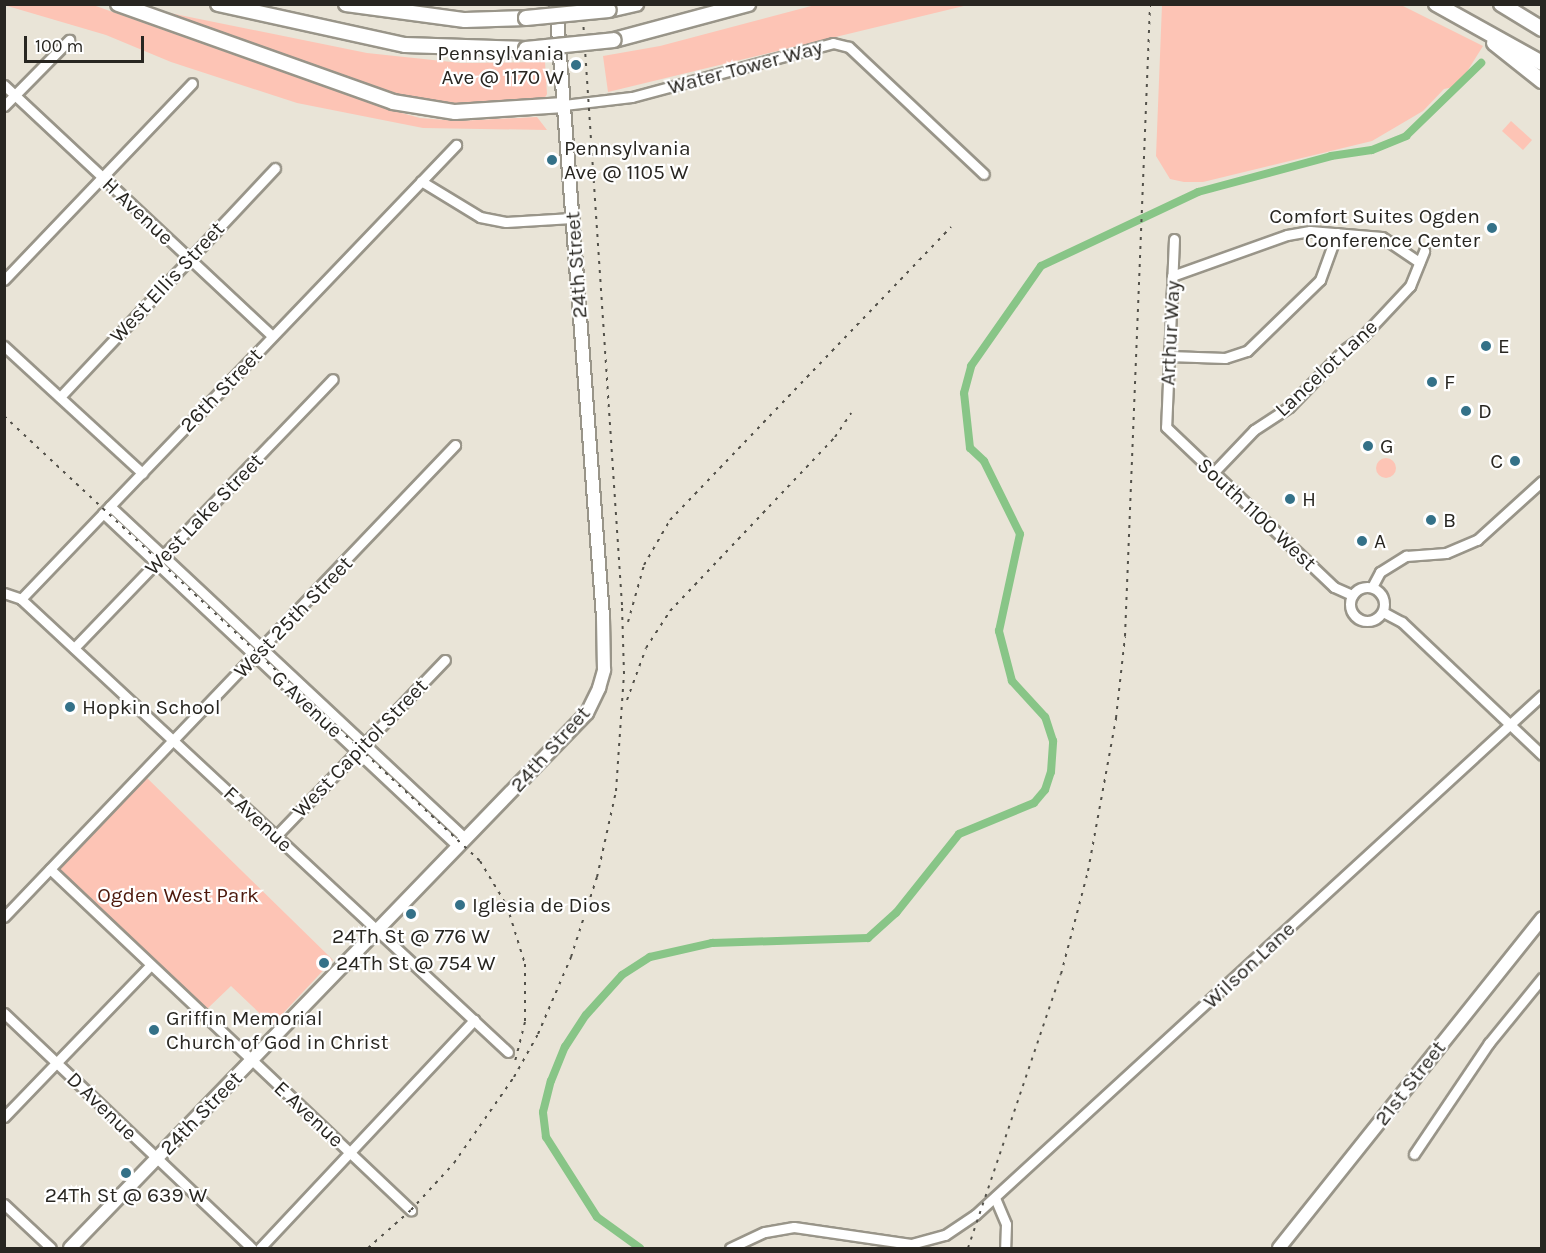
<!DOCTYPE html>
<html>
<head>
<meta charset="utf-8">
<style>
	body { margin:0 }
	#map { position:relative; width:1546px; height:1253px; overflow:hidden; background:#e9e4d7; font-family:Karla,sans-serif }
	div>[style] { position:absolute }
	.green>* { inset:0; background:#fdc4b5 }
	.round { border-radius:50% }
	.canal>* { height:8px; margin:-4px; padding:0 4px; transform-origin:4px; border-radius:4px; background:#88c587 }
	.roads { filter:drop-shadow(2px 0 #999589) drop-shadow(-2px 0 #999589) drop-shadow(0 2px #999589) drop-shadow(0 -2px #999589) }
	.minor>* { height:9px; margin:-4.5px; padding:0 4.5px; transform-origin:4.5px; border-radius:4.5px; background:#fff }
	.minor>.ring { margin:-4.5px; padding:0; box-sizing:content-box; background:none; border:9px solid #fff; border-radius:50% }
	.major>* { height:12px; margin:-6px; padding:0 6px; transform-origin:6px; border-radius:6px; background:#fff }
	.highway>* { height:14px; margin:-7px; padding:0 7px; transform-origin:7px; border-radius:7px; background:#fff }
	.rail>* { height:2px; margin-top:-1px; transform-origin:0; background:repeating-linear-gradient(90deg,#53514a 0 3px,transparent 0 9px) }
	.bridges { filter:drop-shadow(2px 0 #999589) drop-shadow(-2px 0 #999589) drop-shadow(0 2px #999589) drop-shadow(0 -2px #999589) }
	.highway-bridge>* { height:14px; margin:-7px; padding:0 7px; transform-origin:7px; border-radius:7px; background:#fff }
	.dots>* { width:16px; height:16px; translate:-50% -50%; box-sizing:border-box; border:3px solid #fff; border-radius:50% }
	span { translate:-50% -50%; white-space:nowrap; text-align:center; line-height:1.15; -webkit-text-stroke:4.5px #fff; paint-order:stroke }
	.poi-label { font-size:21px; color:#282621 }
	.right { translate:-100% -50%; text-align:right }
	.left { translate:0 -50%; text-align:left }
	.street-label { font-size:21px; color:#282621 }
	.park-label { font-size:21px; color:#4c180b }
	.frame { position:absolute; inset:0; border:6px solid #282621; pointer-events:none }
	.scale { position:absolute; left:24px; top:36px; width:120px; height:27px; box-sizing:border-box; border:3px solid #282621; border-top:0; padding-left:8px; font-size:18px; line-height:21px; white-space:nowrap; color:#282621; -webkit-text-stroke:4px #fff; paint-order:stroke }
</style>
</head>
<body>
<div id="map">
	<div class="green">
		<div style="clip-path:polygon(4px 5px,93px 5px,384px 108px,420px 118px,458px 121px,537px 117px,547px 130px,423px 128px,297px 103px,171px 62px,106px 35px)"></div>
		<div style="clip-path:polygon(130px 5px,367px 53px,461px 63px,545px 62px,547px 94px,543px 101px,466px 107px,390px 95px)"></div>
		<div style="clip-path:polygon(815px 5px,968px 5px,608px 92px,603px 56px,660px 46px)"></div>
		<div style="clip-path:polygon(1162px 5px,1401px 5px,1483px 46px,1458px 86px,1444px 89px,1423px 111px,1372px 141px,1203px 182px,1184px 182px,1170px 179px,1156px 156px)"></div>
		<div style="clip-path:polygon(1511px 121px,1532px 140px,1523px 150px,1502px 131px)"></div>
		<div class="round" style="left:1376px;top:458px;width:20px;height:20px"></div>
		<div style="clip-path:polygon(146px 777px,333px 960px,272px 1025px,231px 986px,207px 1009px,58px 869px)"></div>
	</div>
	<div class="canal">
		<div style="left:640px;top:1248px;width:53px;rotate:-144.2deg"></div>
		<div style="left:597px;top:1217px;width:95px;rotate:-122.5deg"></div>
		<div style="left:546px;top:1137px;width:25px;rotate:-97deg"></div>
		<div style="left:543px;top:1112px;width:32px;rotate:-76deg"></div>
		<div style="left:551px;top:1081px;width:37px;rotate:-68deg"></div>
		<div style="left:565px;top:1047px;width:38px;rotate:-57deg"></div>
		<div style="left:586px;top:1015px;width:54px;rotate:-48deg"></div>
		<div style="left:622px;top:975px;width:33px;rotate:-33deg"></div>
		<div style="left:650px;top:957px;width:64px;rotate:-12.7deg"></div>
		<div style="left:712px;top:943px;width:156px;rotate:-1.8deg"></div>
		<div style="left:868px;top:938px;width:38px;rotate:-42deg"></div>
		<div style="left:896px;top:913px;width:101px;rotate:-51.4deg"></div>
		<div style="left:959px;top:834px;width:81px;rotate:-22.5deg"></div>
		<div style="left:1034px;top:803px;width:17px;rotate:-50deg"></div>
		<div style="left:1045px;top:790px;width:19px;rotate:-72deg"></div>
		<div style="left:1051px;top:772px;width:31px;rotate:-86deg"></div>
		<div style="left:1053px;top:741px;width:25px;rotate:-108deg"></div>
		<div style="left:1045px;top:717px;width:49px;rotate:-132.5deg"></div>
		<div style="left:1012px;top:681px;width:52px;rotate:-104.6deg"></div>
		<div style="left:999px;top:631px;width:99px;rotate:-77.8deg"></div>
		<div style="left:1020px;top:534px;width:81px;rotate:-116.3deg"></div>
		<div style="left:984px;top:461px;width:19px;rotate:-137deg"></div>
		<div style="left:970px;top:448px;width:55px;rotate:-96.2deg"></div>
		<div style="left:964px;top:393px;width:28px;rotate:-75deg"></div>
		<div style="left:971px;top:366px;width:122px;rotate:-55deg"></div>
		<div style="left:1041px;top:266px;width:174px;rotate:-25.2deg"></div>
		<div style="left:1198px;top:192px;width:138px;rotate:-15.1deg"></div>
		<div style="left:1331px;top:156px;width:41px;rotate:-8.3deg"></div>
		<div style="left:1372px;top:150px;width:37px;rotate:-22deg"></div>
		<div style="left:1406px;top:136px;width:105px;rotate:-44.2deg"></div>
	</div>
	<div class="roads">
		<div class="minor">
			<div style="left:4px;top:85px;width:367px;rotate:43.1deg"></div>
			<div style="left:564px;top:105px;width:68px;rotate:-6.7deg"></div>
			<div style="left:632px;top:97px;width:208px;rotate:-15deg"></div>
			<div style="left:833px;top:43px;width:16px;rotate:14deg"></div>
			<div style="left:849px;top:47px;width:185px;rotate:43.3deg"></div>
			<div style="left:4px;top:106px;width:93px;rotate:-45.4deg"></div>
			<div style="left:421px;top:181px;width:69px;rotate:31.4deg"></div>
			<div style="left:480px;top:217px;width:26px;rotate:11deg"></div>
			<div style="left:506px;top:222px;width:66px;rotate:-3.5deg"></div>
			<div style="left:1174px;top:239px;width:188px;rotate:92.4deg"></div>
			<div style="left:1166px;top:427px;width:232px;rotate:43.6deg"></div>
			<div style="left:1334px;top:587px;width:20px;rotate:24deg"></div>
			<div style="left:1172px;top:276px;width:122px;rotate:-19.6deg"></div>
			<div style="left:1287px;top:235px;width:23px;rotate:-10deg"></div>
			<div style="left:1310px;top:231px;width:72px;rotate:4.8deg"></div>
			<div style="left:1382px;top:237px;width:45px;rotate:34deg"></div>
			<div style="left:4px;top:280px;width:272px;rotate:-46.3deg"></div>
			<div style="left:4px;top:346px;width:188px;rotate:42.6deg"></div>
			<div style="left:1169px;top:356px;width:56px;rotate:2deg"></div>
			<div style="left:1225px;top:358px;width:23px;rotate:-18deg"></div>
			<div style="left:1247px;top:351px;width:102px;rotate:-44.2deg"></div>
			<div style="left:1320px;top:280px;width:50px;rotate:-70.1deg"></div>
			<div style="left:60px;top:397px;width:314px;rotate:-46.8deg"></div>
			<div style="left:1213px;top:473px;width:59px;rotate:-46.4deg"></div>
			<div style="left:1254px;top:430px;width:42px;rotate:-33.3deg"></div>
			<div style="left:1289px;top:407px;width:79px;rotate:-46deg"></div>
			<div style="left:1344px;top:350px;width:24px;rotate:-36deg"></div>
			<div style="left:1363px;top:336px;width:69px;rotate:-46.8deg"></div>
			<div style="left:1410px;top:286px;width:38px;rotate:-68deg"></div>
			<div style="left:110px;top:506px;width:486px;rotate:43.1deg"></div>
			<div style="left:103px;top:513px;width:487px;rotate:43.2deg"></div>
			<div class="ring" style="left:1350px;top:587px;width:25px;height:25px"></div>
			<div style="left:1372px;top:587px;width:17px;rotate:-62deg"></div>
			<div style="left:1380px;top:572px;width:31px;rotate:-32deg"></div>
			<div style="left:1406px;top:556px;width:40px;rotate:-4.3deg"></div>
			<div style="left:1446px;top:553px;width:34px;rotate:-23deg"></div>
			<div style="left:1477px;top:540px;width:88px;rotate:-42.2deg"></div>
			<div style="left:4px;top:593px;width:18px;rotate:19deg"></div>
			<div style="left:21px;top:599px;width:665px;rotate:42.93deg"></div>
			<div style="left:21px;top:599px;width:629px;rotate:-46.22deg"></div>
			<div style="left:1383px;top:612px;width:21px;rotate:28deg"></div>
			<div style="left:1402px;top:622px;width:193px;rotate:43.5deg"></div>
			<div style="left:74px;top:648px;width:373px;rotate:-46.1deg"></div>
			<div style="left:276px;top:836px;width:244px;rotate:-46.2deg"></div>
			<div style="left:50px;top:869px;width:497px;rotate:43.4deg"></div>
			<div style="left:4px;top:917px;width:653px;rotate:-46.3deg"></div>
			<div style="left:4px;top:1013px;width:342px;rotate:43.5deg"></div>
			<div style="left:4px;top:1117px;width:211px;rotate:-46deg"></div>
			<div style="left:1414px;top:1154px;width:134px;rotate:-56deg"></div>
			<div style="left:1489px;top:1043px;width:84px;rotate:-50.8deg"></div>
			<div style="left:995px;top:1198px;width:28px;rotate:67deg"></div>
			<div style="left:1006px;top:1224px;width:24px;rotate:92deg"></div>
			<div style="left:4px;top:1204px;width:64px;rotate:43.1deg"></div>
			<div style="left:260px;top:1248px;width:313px;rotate:-46.8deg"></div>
			<div style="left:730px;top:1248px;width:38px;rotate:-25deg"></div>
			<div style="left:765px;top:1232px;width:29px;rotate:-10deg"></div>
			<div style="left:794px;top:1227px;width:118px;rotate:8.3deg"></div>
			<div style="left:911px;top:1244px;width:35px;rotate:-15deg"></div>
			<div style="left:945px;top:1235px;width:36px;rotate:-34deg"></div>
			<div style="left:975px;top:1215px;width:769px;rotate:-42.52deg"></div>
		</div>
		<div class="major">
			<div style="left:70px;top:1248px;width:744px;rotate:-45.98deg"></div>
			<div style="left:587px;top:713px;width:28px;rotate:-64deg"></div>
			<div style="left:599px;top:688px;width:19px;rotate:-74deg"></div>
			<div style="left:604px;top:670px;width:53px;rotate:-91.1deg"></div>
			<div style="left:603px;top:617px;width:615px;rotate:-94.38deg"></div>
			<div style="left:1279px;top:1248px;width:422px;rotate:-51.4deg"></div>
		</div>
		<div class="highway">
			<div style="left:118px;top:4px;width:292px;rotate:19.6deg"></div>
			<div style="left:393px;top:102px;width:63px;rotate:9.2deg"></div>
			<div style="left:455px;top:112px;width:109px;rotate:-3.7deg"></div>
			<div style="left:218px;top:4px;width:191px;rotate:12.4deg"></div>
			<div style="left:405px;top:45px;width:121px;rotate:1.9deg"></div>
			<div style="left:346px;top:4px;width:120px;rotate:7.7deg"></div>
			<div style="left:465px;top:20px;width:61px;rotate:-1.9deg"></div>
			<div style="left:1436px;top:4px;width:121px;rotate:29.1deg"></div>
			<div style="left:1501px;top:4px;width:48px;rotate:31.4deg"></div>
			<div style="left:609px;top:10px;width:28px;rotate:-13deg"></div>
			<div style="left:614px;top:40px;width:139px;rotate:-15deg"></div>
			<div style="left:1494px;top:43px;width:61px;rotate:38.4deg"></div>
		</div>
	</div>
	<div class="rail">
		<div style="left:4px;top:416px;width:652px;rotate:43.07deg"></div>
		<div style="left:480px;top:861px;width:52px;rotate:59deg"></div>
		<div style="left:507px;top:906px;width:61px;rotate:72.8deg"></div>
		<div style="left:525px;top:964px;width:58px;rotate:90deg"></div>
		<div style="left:525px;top:1022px;width:44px;rotate:104.3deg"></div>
		<div style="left:628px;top:622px;width:59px;rotate:-74.3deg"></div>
		<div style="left:644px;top:565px;width:52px;rotate:-60deg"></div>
		<div style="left:670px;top:520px;width:406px;rotate:-46.2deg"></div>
		<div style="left:627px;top:700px;width:55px;rotate:-69.9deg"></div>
		<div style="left:646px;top:648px;width:44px;rotate:-57deg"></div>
		<div style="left:670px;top:611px;width:240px;rotate:-46.5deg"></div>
		<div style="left:835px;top:437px;width:29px;rotate:-56deg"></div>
		<div style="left:368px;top:1248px;width:57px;rotate:-41.5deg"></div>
		<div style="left:411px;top:1210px;width:64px;rotate:-47.5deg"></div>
		<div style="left:454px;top:1163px;width:105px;rotate:-55.1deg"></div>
		<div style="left:514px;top:1077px;width:49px;rotate:-60.8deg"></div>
		<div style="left:538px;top:1034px;width:84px;rotate:-66.8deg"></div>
		<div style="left:571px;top:957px;width:84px;rotate:-72deg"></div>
		<div style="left:597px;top:877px;width:88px;rotate:-77.5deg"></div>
		<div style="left:616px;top:791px;width:117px;rotate:-86.1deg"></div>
		<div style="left:624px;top:674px;width:69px;rotate:-91.7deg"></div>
		<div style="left:622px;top:605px;width:602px;rotate:-93.81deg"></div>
		<div style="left:968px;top:1248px;width:289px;rotate:-71.3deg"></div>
		<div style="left:1061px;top:974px;width:106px;rotate:-75.3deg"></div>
		<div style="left:1088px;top:871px;width:156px;rotate:-79.6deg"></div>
		<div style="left:1116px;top:718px;width:82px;rotate:-83.7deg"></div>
		<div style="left:1125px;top:636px;width:632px;rotate:-87.73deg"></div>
	</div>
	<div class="bridges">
		<div class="highway-bridge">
			<div style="left:526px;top:18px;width:83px;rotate:-5.5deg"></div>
			<div style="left:526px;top:49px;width:88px;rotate:-5.8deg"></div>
		</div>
	</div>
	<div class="dots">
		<div style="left:576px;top:65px;background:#347188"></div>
		<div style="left:552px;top:160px;background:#347188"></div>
		<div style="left:1492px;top:228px;background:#347188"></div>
		<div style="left:1486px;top:346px;background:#347188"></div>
		<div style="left:1432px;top:382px;background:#347188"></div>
		<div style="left:1466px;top:411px;background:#347188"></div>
		<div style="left:1368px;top:446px;background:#347188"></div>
		<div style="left:1515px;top:461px;background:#347188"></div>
		<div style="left:1290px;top:499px;background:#347188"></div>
		<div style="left:1431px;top:520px;background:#347188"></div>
		<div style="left:1362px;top:541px;background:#347188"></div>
		<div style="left:70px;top:707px;background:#347188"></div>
		<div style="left:460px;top:905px;background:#347188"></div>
		<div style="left:411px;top:914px;background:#347188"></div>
		<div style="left:324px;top:963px;background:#347188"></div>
		<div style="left:154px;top:1030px;background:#347188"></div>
		<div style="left:126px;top:1173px;background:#347188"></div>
	</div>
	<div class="poi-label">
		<span class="right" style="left:564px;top:65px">Pennsylvania<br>Ave @ 1170 W</span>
		<span class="left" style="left:564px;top:160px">Pennsylvania<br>Ave @ 1105 W</span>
		<span class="right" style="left:1480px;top:228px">Comfort Suites Ogden<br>Conference Center</span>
		<span class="left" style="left:1498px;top:346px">E</span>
		<span class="left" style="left:1444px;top:382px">F</span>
		<span class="left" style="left:1478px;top:411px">D</span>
		<span class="left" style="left:1380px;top:446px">G</span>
		<span class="right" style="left:1503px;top:461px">C</span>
		<span class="left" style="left:1302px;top:499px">H</span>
		<span class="left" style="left:1443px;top:520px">B</span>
		<span class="left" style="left:1374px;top:541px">A</span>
		<span class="left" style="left:82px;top:707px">Hopkin School</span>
		<span class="left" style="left:472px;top:905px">Iglesia de Dios</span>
		<span style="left:411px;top:936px">24Th St @ 776 W</span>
		<span class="left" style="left:336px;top:963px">24Th St @ 754 W</span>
		<span class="left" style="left:166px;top:1030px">Griffin Memorial<br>Church of God in Christ</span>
		<span style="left:126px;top:1195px">24Th St @ 639 W</span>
	</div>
	<div class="street-label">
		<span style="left:745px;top:67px;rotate:-15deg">Water Tower Way</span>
		<span style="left:138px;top:211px;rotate:43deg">H Avenue</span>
		<span style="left:576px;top:265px;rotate:-94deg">24th Street</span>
		<span style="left:167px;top:282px;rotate:-47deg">West Ellis Street</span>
		<span style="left:1170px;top:333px;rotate:-87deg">Arthur Way</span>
		<span style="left:1326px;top:368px;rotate:-43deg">Lancelot Lane</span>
		<span style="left:221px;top:390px;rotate:-46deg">26th Street</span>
		<span style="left:204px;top:514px;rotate:-46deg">West Lake Street</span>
		<span style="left:1257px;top:514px;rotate:43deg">South 1100 West</span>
		<span style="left:293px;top:617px;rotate:-46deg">West 25th Street</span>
		<span style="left:307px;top:704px;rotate:43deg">G Avenue</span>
		<span style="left:360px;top:748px;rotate:-46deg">West Capitol Street</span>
		<span style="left:550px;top:749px;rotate:-48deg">24th Street</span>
		<span style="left:258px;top:819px;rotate:43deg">F Avenue</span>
		<span style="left:1249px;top:965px;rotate:-43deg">Wilson Lane</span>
		<span style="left:1410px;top:1083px;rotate:-52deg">21st Street</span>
		<span style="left:102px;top:1106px;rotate:44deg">D Avenue</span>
		<span style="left:201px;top:1113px;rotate:-46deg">24th Street</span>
		<span style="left:309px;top:1114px;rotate:43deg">E Avenue</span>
	</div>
	<div class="park-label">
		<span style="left:178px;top:895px">Ogden West Park</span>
	</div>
	<div class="frame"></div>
	<div class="scale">100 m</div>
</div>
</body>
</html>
